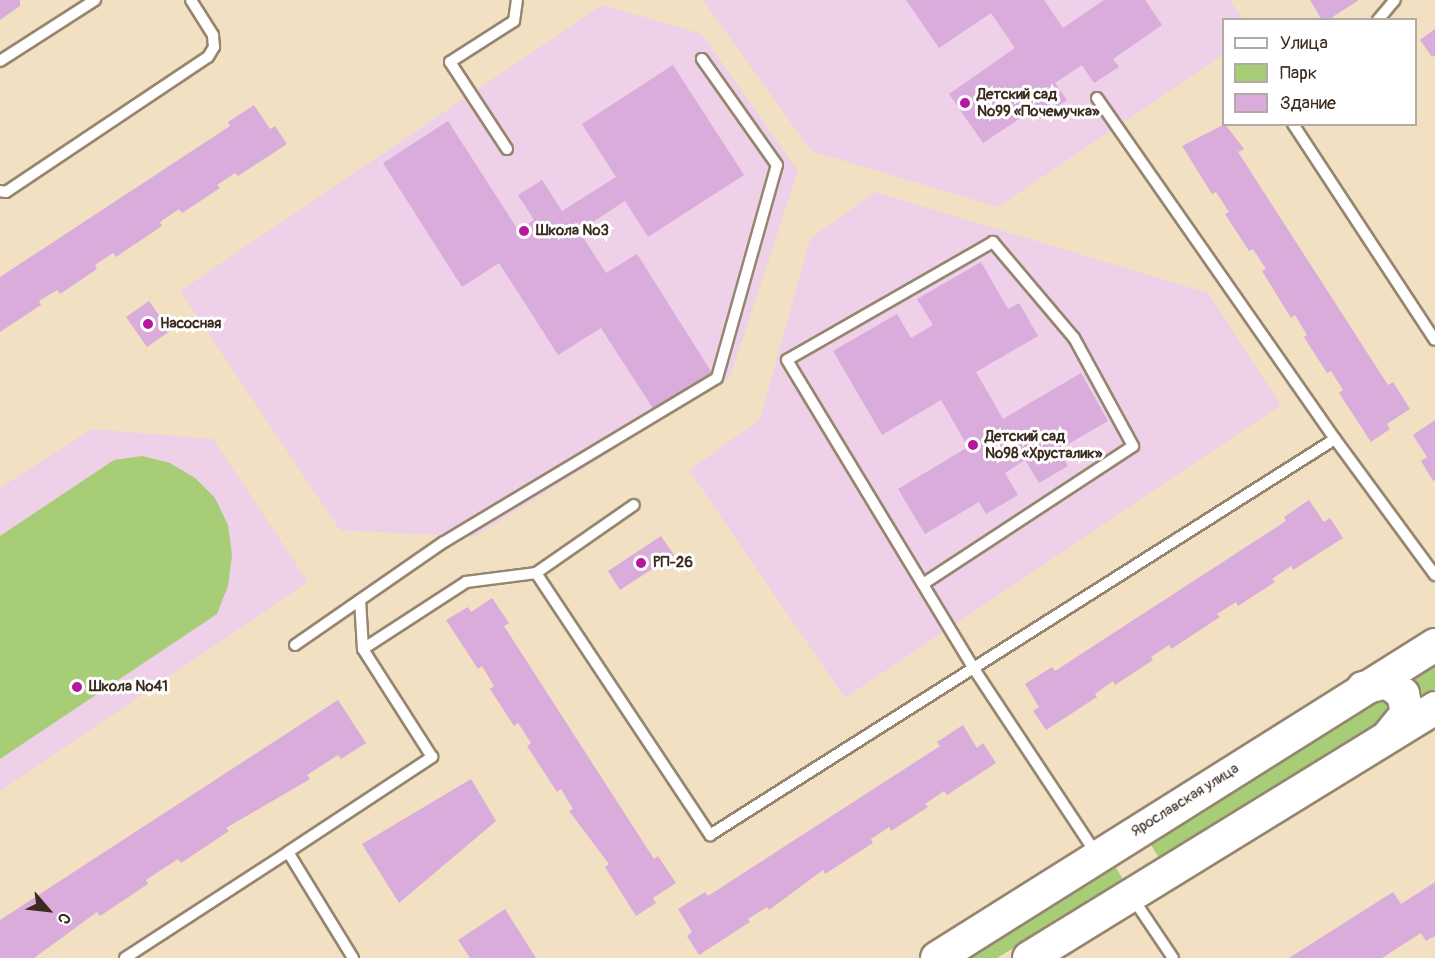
<!DOCTYPE html>
<html>
<head>
<meta charset="utf-8">
<style>
	body { margin:0 }
	#map { position:relative; width:1435px; height:958px; overflow:hidden; background:#f1e1c2; font-family:Pangolin,sans-serif }
	div>[style] { position:absolute }
	.built>* { inset:0; background:#eed0e8 }
	.green>* { inset:0; background:#a7cd77 }
	.building>* { inset:0; background:#d9acdb }
	.roads { filter:drop-shadow(2px 0 #968670) drop-shadow(-2px 0 #968670) drop-shadow(0 2px #968670) drop-shadow(0 -2px #968670) }
	.service>* { height:10px; margin:-5px; padding:0 5px; transform-origin:5px; border-radius:5px; background:#fff }
	.secondary>* { height:32px; margin:-16px; padding:0 16px; transform-origin:16px; border-radius:16px; background:#fff }
	.dots>* { width:16px; height:16px; translate:-50% -50%; box-sizing:border-box; border:3px solid #fff; border-radius:50% }
	span { translate:-50% -50%; white-space:nowrap; text-align:center; line-height:1.15; -webkit-text-stroke:6px #fff; paint-order:stroke }
	.poi-label { font-size:15px; color:#3b2a1e; font-weight:700 }
	.left { translate:0 -50%; text-align:left }
	.street-label { font-size:15px; color:#3b2a1e }
	.legend { position:absolute; left:1222px; top:18px; width:195px; height:108px; box-sizing:border-box; background:#fff; border:2px solid #b1aaa5; margin:0; padding:8px 10px; list-style:none; font-size:18px; color:#3b2a1e }
	.legend li { display:flex; align-items:center; gap:12px; height:30px }
	.legend b { width:30px; border:2px solid #b1aaa5 }
	.north { position:absolute; left:18px; top:880px; width:60px; height:60px; -webkit-text-stroke:4px #fff; paint-order:stroke; rotate:118deg; font-size:16px; font-weight:700; line-height:24px; text-align:center; color:#3b2a1e }
	.north::after { content:''; display:block; margin:auto; width:21px; height:27px; background:#3b2a1e; clip-path:polygon(50% 0,100% 100%,50% 72%,0 100%) }
</style>
</head>
<body>
<div id="map">
	<div class="built">
		<div style="clip-path:polygon(703px 0,1230px 0,1242px 19px,1224px 20px,1223px 55px,998px 207px,811px 151px)"></div>
		<div style="clip-path:polygon(602px 5px,702px 34px,798px 171px,730px 377px,474px 537px,340px 530px,180px 291px)"></div>
		<div style="clip-path:polygon(875px 192px,1208px 293px,1281px 405px,845px 698px,689px 470px,760px 420px,810px 239px)"></div>
		<div style="clip-path:polygon(92px 429px,213px 439px,308px 582px,0 791px,0 488px)"></div>
	</div>
	<div class="green">
		<div style="clip-path:polygon(142px 456px,170px 463px,195px 478px,215px 498px,228px 525px,232px 555px,228px 586px,217px 614px,0 759px,0 536px,114px 460px)"></div>
		<div style="clip-path:polygon(1435px 662px,1435px 689px,1424px 696px,1412px 676px)"></div>
		<div style="clip-path:polygon(1383px 700px,1391px 711px,1387px 720px,1159px 858px,1146px 837px,1375px 701px)"></div>
		<div style="clip-path:polygon(1112px 861px,1124px 881px,997px 958px,953px 958px)"></div>
	</div>
	<div class="building">
		<div style="clip-path:polygon(0 0,20px 0,20px 6px,0 20px)"></div>
		<div style="clip-path:polygon(906px 0,1044px 0,1063px 28px,1104px 0,1145px 0,1162px 25px,1113px 59px,1119px 67px,1094px 83px,1082px 65px,1055px 83px,1067px 100px,1040px 118px,1034px 109px,983px 143px,949px 94px,1015px 48px,991px 13px,939px 48px)"></div>
		<div style="clip-path:polygon(1310px 0,1359px 0,1328px 20px,1322px 20px)"></div>
		<div style="clip-path:polygon(1435px 29px,1435px 55px,1432px 57px,1420px 40px)"></div>
		<div style="clip-path:polygon(673px 65px,744px 175px,648px 237px,625px 201px,579px 231px,606px 273px,637px 254px,712px 373px,654px 410px,601px 328px,558px 355px,499px 263px,462px 287px,383px 163px,448px 121px,518px 230px,534px 220px,518px 195px,542px 180px,562px 211px,616px 177px,582px 124px)"></div>
		<div style="clip-path:polygon(254px 105px,270px 129px,275px 126px,287px 144px,238px 176px,235px 173px,217px 185px,220px 188px,182px 213px,179px 209px,160px 222px,162px 226px,116px 257px,113px 253px,95px 265px,97px 269px,60px 294px,57px 290px,39px 301px,41px 305px,0 332px,0 277px,230px 126px,228px 122px)"></div>
		<div style="clip-path:polygon(1225px 124px,1244px 149px,1238px 152px,1388px 385px,1393px 382px,1410px 409px,1387px 424px,1390px 429px,1371px 442px,1339px 393px,1343px 390px,1331px 371px,1327px 373px,1304px 337px,1307px 335px,1295px 315px,1291px 318px,1262px 271px,1266px 269px,1253px 249px,1249px 251px,1225px 214px,1229px 212px,1216px 192px,1212px 194px,1182px 146px)"></div>
		<div style="clip-path:polygon(981px 262px,1008px 309px,1019px 303px,1038px 336px,976px 372px,1003px 419px,1081px 373px,1108px 421px,1058px 450px,1068px 466px,1039px 483px,1025px 460px,1005px 473px,1018px 495px,986px 514px,979px 502px,925px 534px,898px 489px,968px 447px,941px 400px,882px 435px,833px 351px,897px 314px,911px 338px,933px 325px,917px 299px)"></div>
		<div style="clip-path:polygon(149px 301px,170px 331px,147px 347px,126px 317px)"></div>
		<div style="clip-path:polygon(1435px 420px,1435px 480px,1433px 481px,1421px 461px,1427px 457px,1413px 435px)"></div>
		<div style="clip-path:polygon(1309px 500px,1324px 522px,1330px 518px,1343px 538px,1293px 570px,1291px 566px,1272px 579px,1275px 582px,1238px 606px,1236px 602px,1217px 614px,1220px 617px,1171px 649px,1169px 645px,1151px 657px,1153px 660px,1115px 685px,1113px 681px,1095px 694px,1097px 697px,1046px 730px,1033px 711px,1039px 707px,1025px 684px,1052px 667px,1055px 671px,1286px 521px,1284px 517px)"></div>
		<div style="clip-path:polygon(661px 536px,674px 555px,620px 590px,608px 571px)"></div>
		<div style="clip-path:polygon(492px 598px,509px 623px,504px 626px,654px 859px,658px 856px,676px 883px,653px 898px,656px 903px,636px 916px,605px 867px,609px 864px,569px 811px,573px 809px,561px 789px,557px 792px,527px 746px,531px 743px,518px 723px,514px 726px,490px 689px,494px 686px,482px 666px,478px 669px,446px 620px,468px 607px,471px 612px)"></div>
		<div style="clip-path:polygon(338px 700px,366px 743px,341px 759px,338px 755px,307px 775px,310px 779px,226px 828px,229px 831px,181px 863px,178px 859px,146px 880px,148px 884px,100px 916px,97px 912px,34px 958px,0 958px,0 920px)"></div>
		<div style="clip-path:polygon(963px 725px,977px 748px,983px 743px,996px 763px,947px 795px,944px 791px,925px 804px,928px 807px,891px 831px,889px 827px,871px 839px,873px 843px,825px 874px,823px 870px,769px 910px,767px 907px,748px 919px,750px 922px,699px 955px,687px 936px,692px 932px,678px 909px,705px 892px,708px 896px,940px 746px,937px 742px)"></div>
		<div style="clip-path:polygon(471px 779px,496px 821px,399px 903px,362px 844px)"></div>
		<div style="clip-path:polygon(1435px 882px,1435px 936px,1426px 941px,1421px 933px,1382px 958px,1289px 958px,1393px 892px,1401px 904px)"></div>
		<div style="clip-path:polygon(505px 909px,536px 958px,470px 958px,458px 940px)"></div>
	</div>
	<div class="roads">
		<div class="service">
			<div style="left:1378px;top:20px;width:26px;rotate:-50deg"></div>
			<div style="left:0;top:61px;width:113px;rotate:-32.7deg"></div>
			<div style="left:1097px;top:98px;width:416px;rotate:55.1deg"></div>
			<div style="left:1335px;top:439px;width:169px;rotate:53.7deg"></div>
			<div style="left:1293px;top:124px;width:258px;rotate:56.7deg"></div>
			<div style="left:507px;top:149px;width:104px;rotate:-123.2deg"></div>
			<div style="left:450px;top:62px;width:76px;rotate:-32.6deg"></div>
			<div style="left:514px;top:21px;width:21px;rotate:-82deg"></div>
			<div style="left:0;top:191px;width:6px;rotate:9deg"></div>
			<div style="left:6px;top:192px;width:243px;rotate:-33.8deg"></div>
			<div style="left:208px;top:57px;width:12px;rotate:-59deg"></div>
			<div style="left:214px;top:47px;width:12px;rotate:-95deg"></div>
			<div style="left:213px;top:35px;width:41px;rotate:-122.2deg"></div>
			<div style="left:536px;top:573px;width:119px;rotate:-34.8deg"></div>
			<div style="left:923px;top:584px;width:251px;rotate:-33.3deg"></div>
			<div style="left:1133px;top:446px;width:123px;rotate:-118.6deg"></div>
			<div style="left:1074px;top:338px;width:126px;rotate:-130.2deg"></div>
			<div style="left:993px;top:242px;width:237px;rotate:150.2deg"></div>
			<div style="left:787px;top:360px;width:361px;rotate:58.8deg"></div>
			<div style="left:974px;top:669px;width:223px;rotate:56.5deg"></div>
			<div style="left:295px;top:645px;width:181px;rotate:-34.7deg"></div>
			<div style="left:444px;top:542px;width:318px;rotate:-31deg"></div>
			<div style="left:717px;top:378px;width:221px;rotate:-74.3deg"></div>
			<div style="left:777px;top:165px;width:130px;rotate:-125.3deg"></div>
			<div style="left:363px;top:649px;width:123px;rotate:-33deg"></div>
			<div style="left:466px;top:582px;width:71px;rotate:-7.3deg"></div>
			<div style="left:536px;top:573px;width:315px;rotate:56.4deg"></div>
			<div style="left:710px;top:835px;width:740px;rotate:-32.36deg"></div>
			<div style="left:1132px;top:897px;width:73px;rotate:56.1deg"></div>
			<div style="left:125px;top:958px;width:194px;rotate:-33deg"></div>
			<div style="left:353px;top:958px;width:124px;rotate:-121.5deg"></div>
			<div style="left:288px;top:852px;width:173px;rotate:-33.4deg"></div>
			<div style="left:432px;top:757px;width:128px;rotate:-122.6deg"></div>
			<div style="left:363px;top:649px;width:49px;rotate:-93.5deg"></div>
		</div>
		<div class="secondary">
			<div style="left:1363px;top:688px;width:25px;rotate:-14deg"></div>
			<div style="left:1387px;top:682px;width:20px;rotate:37deg"></div>
			<div style="left:1403px;top:694px;width:19px;rotate:78deg"></div>
			<div style="left:1407px;top:713px;width:28px;rotate:129deg"></div>
			<div style="left:937px;top:958px;width:588px;rotate:-32.15deg"></div>
			<div style="left:1029px;top:958px;width:477px;rotate:-31.6deg"></div>
		</div>
	</div>
	<div class="dots">
		<div style="left:965px;top:103px;background:#b5179e"></div>
		<div style="left:524px;top:231px;background:#b5179e"></div>
		<div style="left:148px;top:324px;background:#b5179e"></div>
		<div style="left:973px;top:445px;background:#b5179e"></div>
		<div style="left:641px;top:563px;background:#b5179e"></div>
		<div style="left:77px;top:687px;background:#b5179e"></div>
	</div>
	<div class="poi-label">
		<span class="left" style="left:977px;top:103px">Детский сад<br>№99 «Почемучка»</span>
		<span class="left" style="left:536px;top:231px">Школа №3</span>
		<span class="left" style="left:160px;top:324px">Насосная</span>
		<span class="left" style="left:985px;top:445px">Детский сад<br>№98 «Хрусталик»</span>
		<span class="left" style="left:653px;top:563px">РП-26</span>
		<span class="left" style="left:89px;top:687px">Школа №41</span>
	</div>
	<div class="street-label">
		<span style="left:1185px;top:800px;rotate:-32deg">Ярославская улица</span>
	</div>
	<ul class="legend">
	<li><b style="height:8px;background:#fff"></b>Улица</li>
	<li><b style="height:16px;background:#a7cd77"></b>Парк</li>
	<li><b style="height:16px;background:#d9acdb"></b>Здание</li>
	</ul>
	<div class="north">С</div>
</div>
</body>
</html>
